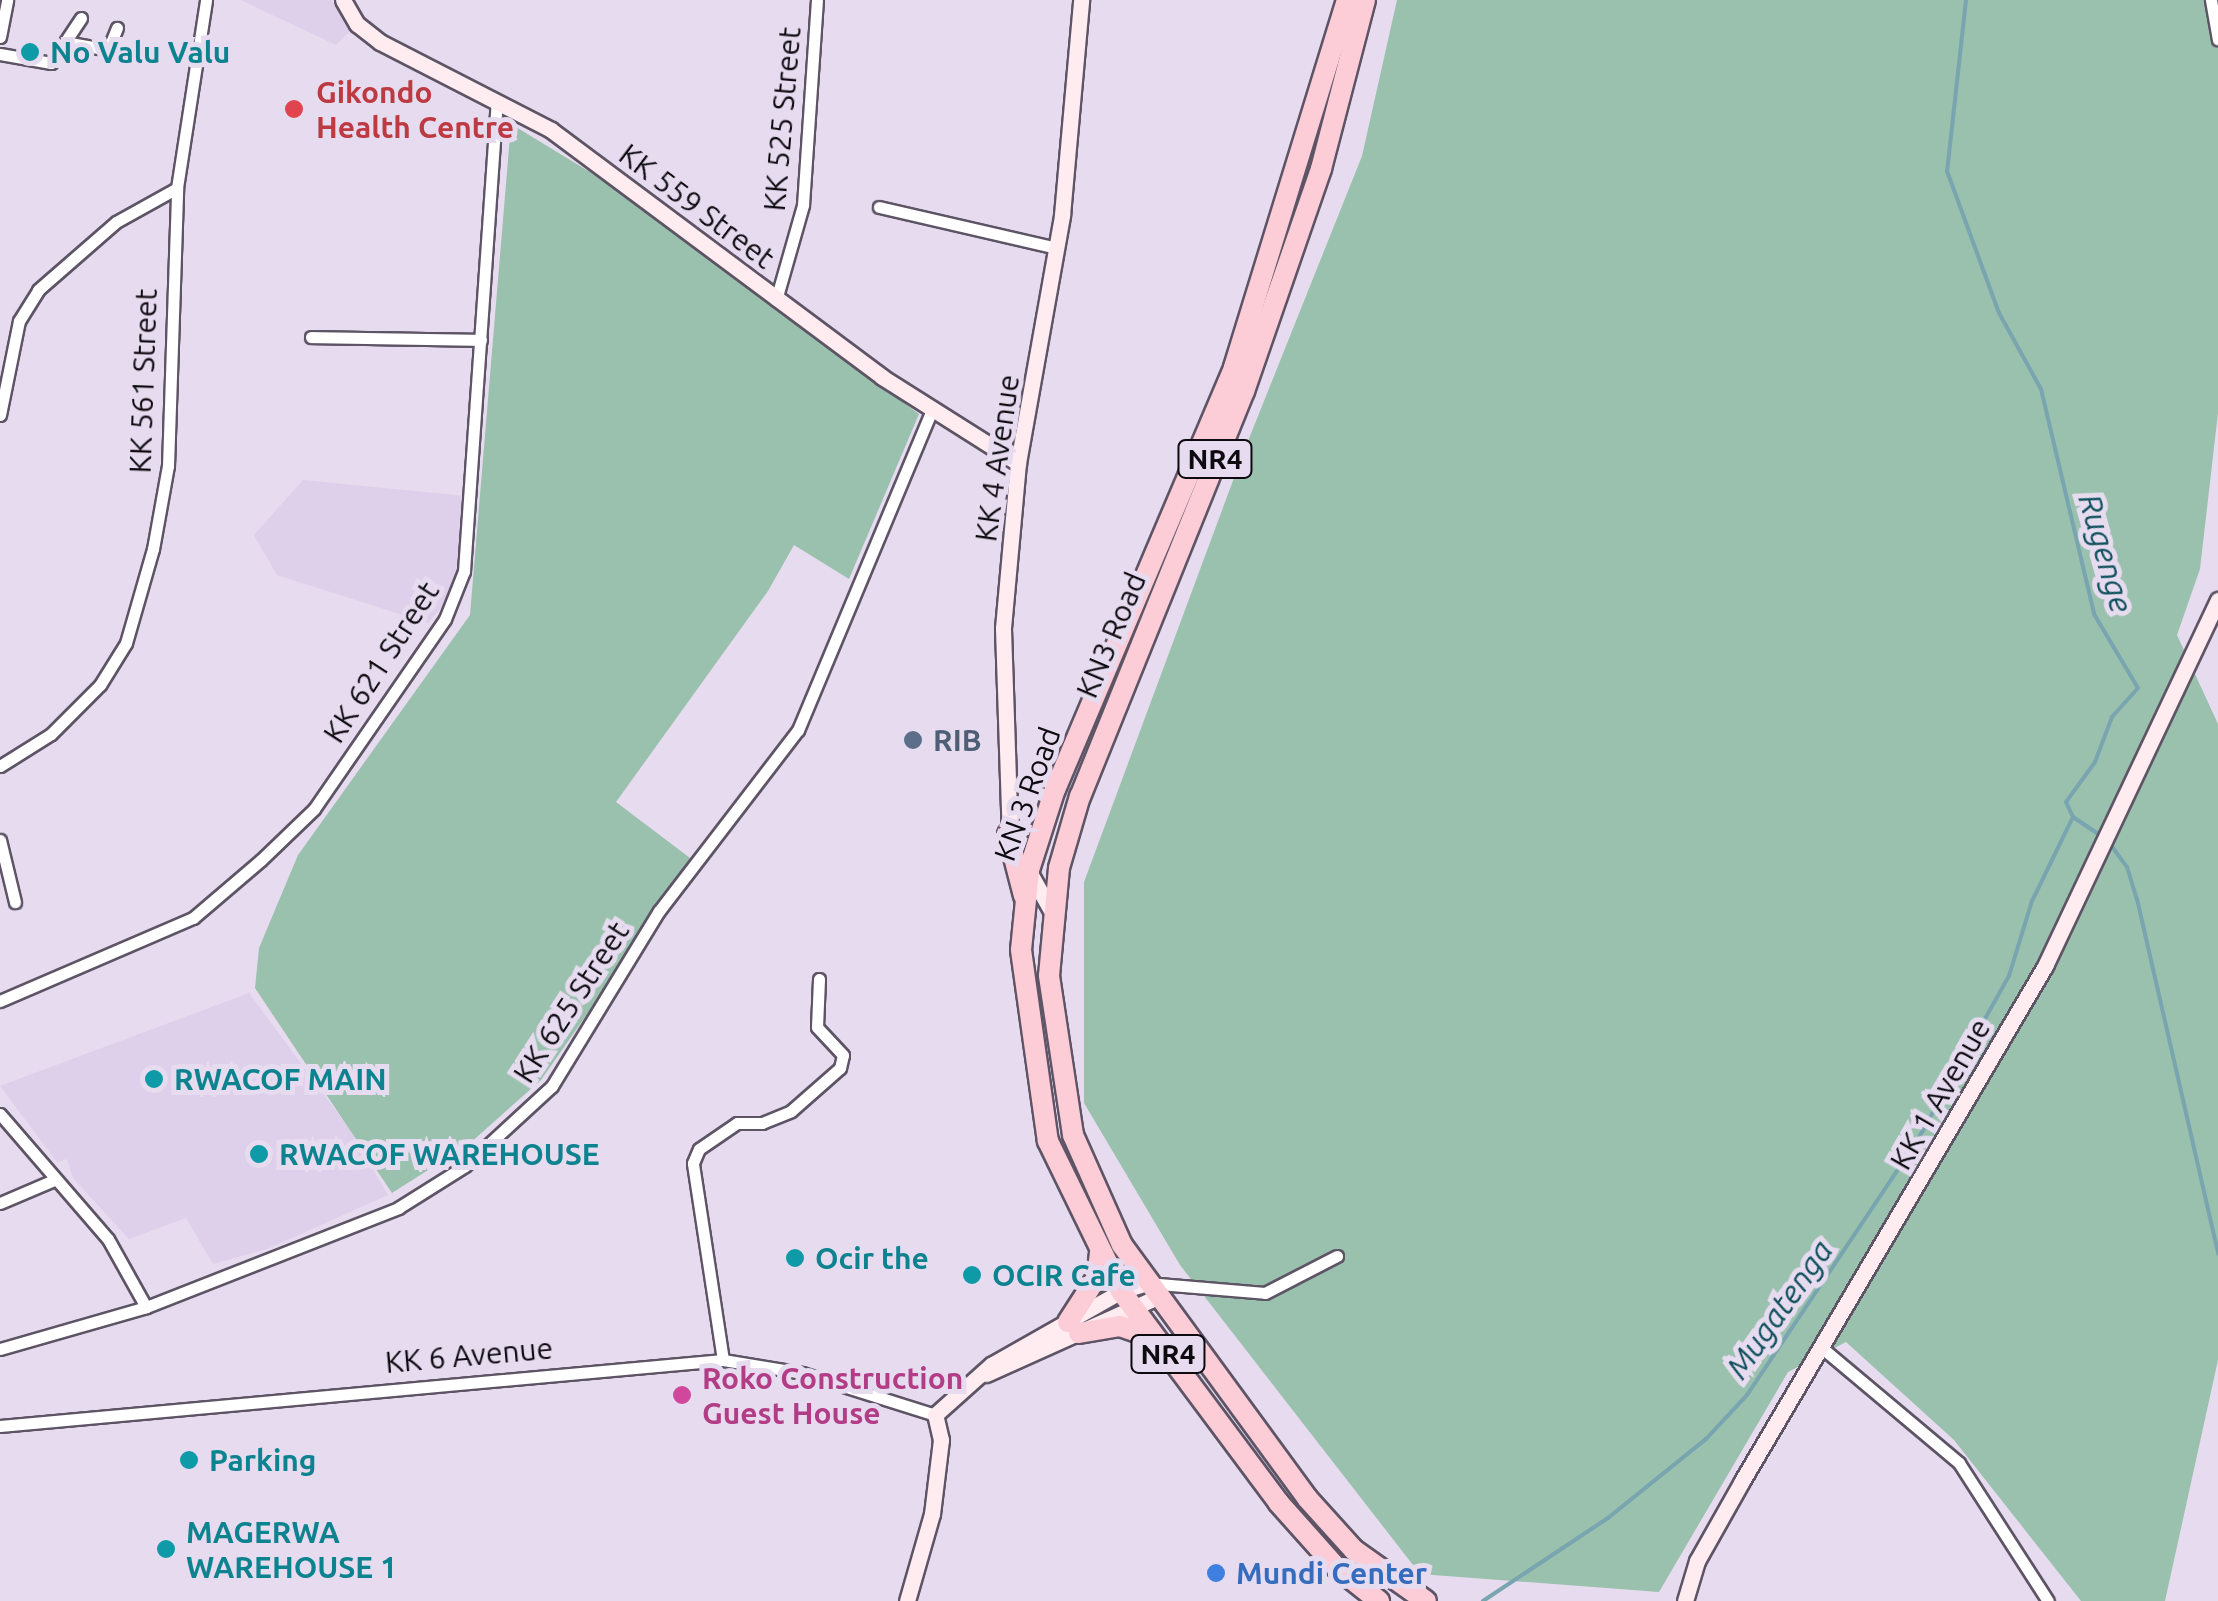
<!DOCTYPE html>
<html>
<head>
<meta charset="utf-8">
<style>
	body { margin:0 }
	#map { position:relative; width:2218px; height:1601px; overflow:hidden; background:#e6dbef; font-family:Ubuntu,sans-serif }
	div>[style] { position:absolute }
	.built>* { inset:0; background:#decfea }
	.green>* { inset:0; background:#9ac1ad }
	.stream>* { height:4px; margin:-2px; padding:0 2px; transform-origin:2px; border-radius:2px; background:#78a5af }
	.roads { filter:drop-shadow(2px 0 #5d5465) drop-shadow(-2px 0 #5d5465) drop-shadow(0 2px #5d5465) drop-shadow(0 -2px #5d5465) }
	.minor>* { height:11px; margin:-5.5px; padding:0 5.5px; transform-origin:5.5px; border-radius:5.5px; background:#fff }
	.secondary>* { height:15px; margin:-7.5px; padding:0 7.5px; transform-origin:7.5px; border-radius:7.5px; background:#feecf0 }
	.trunk>* { height:20px; margin:-10px; padding:0 10px; transform-origin:10px; border-radius:10px; background:#fcccd7 }
	.dots>* { width:28px; height:28px; translate:-50% -50%; box-sizing:border-box; border:5px solid #e6dbef; border-radius:50% }
	span { translate:-50% -50%; white-space:nowrap; text-align:center; line-height:1.15; -webkit-text-stroke:10px #e6dbef; paint-order:stroke }
	.shield-label span { padding:2px 8px; background:#e6dbef; border:2px solid; border-radius:8px; -webkit-text-stroke-width:0 }
	.shield-label { font-size:28px; color:#0d0a10; font-weight:700 }
	.culture-label { font-size:30px; color:#0d838f; font-weight:700 }
	.left { translate:0 -50%; text-align:left }
	.health-label { font-size:30px; color:#be3a42; font-weight:700 }
	.street-label { font-size:30px; color:#0d0a10 }
	.service-label { font-size:30px; color:#4e5e75; font-weight:700 }
	.hotel-label { font-size:30px; color:#b23c85; font-weight:700 }
	.shop-label { font-size:30px; color:#366cbe; font-weight:700 }
	.water-label { font-size:32px; color:#0f505c; font-style:italic }
</style>
</head>
<body>
<div id="map">
	<div class="built">
		<div style="clip-path:polygon(241px 0,331px 0,350px 31px,336px 45px)"></div>
		<div style="clip-path:polygon(303px 480px,465px 496px,460px 585px,428px 623px,277px 575px,254px 535px)"></div>
		<div style="clip-path:polygon(249px 993px,348px 1127px,388px 1195px,267px 1249px,213px 1264px,186px 1218px,129px 1239px,73px 1178px,67px 1159px,57px 1162px,0 1086px)"></div>
	</div>
	<div class="green">
		<div style="clip-path:polygon(1397px 0,2218px 0,2218px 413px,2200px 569px,2177px 635px,2218px 724px,2218px 1360px,2165px 1601px,2081px 1601px,1954px 1440px,1846px 1342px,1788px 1372px,1659px 1592px,1420px 1574px,1180px 1265px,1084px 1103px,1084px 882px,1244px 451px,1362px 156px)"></div>
		<div style="clip-path:polygon(511px 124px,603px 180px,919px 414px,849px 579px,794px 545px,768px 591px,616px 802px,694px 861px,541px 1080px,469px 1144px,392px 1193px,255px 988px,259px 948px,298px 855px,470px 615px)"></div>
	</div>
	<div class="stream">
		<div style="left:1966px;top:0;width:172px;rotate:96.3deg"></div>
		<div style="left:1947px;top:171px;width:151px;rotate:69.9deg"></div>
		<div style="left:1999px;top:313px;width:87px;rotate:61.1deg"></div>
		<div style="left:2041px;top:389px;width:231px;rotate:76.7deg"></div>
		<div style="left:2094px;top:614px;width:86px;rotate:59.3deg"></div>
		<div style="left:2138px;top:688px;width:39px;rotate:132deg"></div>
		<div style="left:2112px;top:717px;width:48px;rotate:110.7deg"></div>
		<div style="left:2095px;top:762px;width:49px;rotate:125.9deg"></div>
		<div style="left:2066px;top:802px;width:17px;rotate:65deg"></div>
		<div style="left:2073px;top:817px;width:34px;rotate:34deg"></div>
		<div style="left:2108px;top:841px;width:32px;rotate:54deg"></div>
		<div style="left:2127px;top:867px;width:34px;rotate:73deg"></div>
		<div style="left:2137px;top:899px;width:364px;rotate:77.1deg"></div>
		<div style="left:1483px;top:1601px;width:150px;rotate:-33.6deg"></div>
		<div style="left:1608px;top:1518px;width:126px;rotate:-38.9deg"></div>
		<div style="left:1706px;top:1439px;width:60px;rotate:-47deg"></div>
		<div style="left:1747px;top:1395px;width:306px;rotate:-56.2deg"></div>
		<div style="left:1917px;top:1141px;width:189px;rotate:-60.9deg"></div>
		<div style="left:2009px;top:976px;width:78px;rotate:-73deg"></div>
		<div style="left:2032px;top:901px;width:93px;rotate:-64deg"></div>
	</div>
	<div class="roads">
		<div class="minor">
			<div style="left:2211px;top:0;width:40px;rotate:80deg"></div>
			<div style="left:0;top:37px;width:38px;rotate:-79deg"></div>
			<div style="left:70px;top:43px;width:39px;rotate:10deg"></div>
			<div style="left:108px;top:50px;width:24px;rotate:-68deg"></div>
			<div style="left:0;top:54px;width:52px;rotate:10deg"></div>
			<div style="left:51px;top:63px;width:54px;rotate:-56.3deg"></div>
			<div style="left:879px;top:207px;width:182px;rotate:13deg"></div>
			<div style="left:776px;top:300px;width:99px;rotate:-74.1deg"></div>
			<div style="left:803px;top:205px;width:205px;rotate:-86.1deg"></div>
			<div style="left:311px;top:337px;width:170px;rotate:1deg"></div>
			<div style="left:0;top:415px;width:96px;rotate:-78.6deg"></div>
			<div style="left:19px;top:321px;width:36px;rotate:-58deg"></div>
			<div style="left:38px;top:290px;width:103px;rotate:-41.1deg"></div>
			<div style="left:116px;top:222px;width:70px;rotate:-29.1deg"></div>
			<div style="left:0;top:766px;width:60px;rotate:-32.1deg"></div>
			<div style="left:51px;top:734px;width:69px;rotate:-45deg"></div>
			<div style="left:100px;top:685px;width:49px;rotate:-58.2deg"></div>
			<div style="left:126px;top:643px;width:98px;rotate:-74deg"></div>
			<div style="left:153px;top:549px;width:84px;rotate:-79.8deg"></div>
			<div style="left:168px;top:466px;width:278px;rotate:-88.1deg"></div>
			<div style="left:177px;top:188px;width:190px;rotate:-81.2deg"></div>
			<div style="left:0;top:840px;width:64px;rotate:76.4deg"></div>
			<div style="left:0;top:1001px;width:210px;rotate:-23.3deg"></div>
			<div style="left:193px;top:918px;width:89px;rotate:-40.5deg"></div>
			<div style="left:261px;top:860px;width:74px;rotate:-43.9deg"></div>
			<div style="left:314px;top:809px;width:231px;rotate:-55.4deg"></div>
			<div style="left:445px;top:619px;width:52px;rotate:-68.4deg"></div>
			<div style="left:464px;top:571px;width:471px;rotate:-86deg"></div>
			<div style="left:0;top:1114px;width:165px;rotate:49.2deg"></div>
			<div style="left:108px;top:1239px;width:78px;rotate:60.8deg"></div>
			<div style="left:0;top:1203px;width:59px;rotate:-23.1deg"></div>
			<div style="left:1147px;top:1283px;width:118px;rotate:4.8deg"></div>
			<div style="left:1265px;top:1293px;width:81px;rotate:-27.2deg"></div>
			<div style="left:1821px;top:1347px;width:180px;rotate:40deg"></div>
			<div style="left:1959px;top:1463px;width:164px;rotate:57.2deg"></div>
			<div style="left:0;top:1349px;width:152px;rotate:-16deg"></div>
			<div style="left:146px;top:1307px;width:271px;rotate:-21.4deg"></div>
			<div style="left:398px;top:1208px;width:79px;rotate:-32.1deg"></div>
			<div style="left:465px;top:1166px;width:118px;rotate:-42.6deg"></div>
			<div style="left:552px;top:1086px;width:205px;rotate:-58.6deg"></div>
			<div style="left:659px;top:911px;width:228px;rotate:-52.5deg"></div>
			<div style="left:798px;top:730px;width:347px;rotate:-67.3deg"></div>
			<div style="left:723px;top:1360px;width:199px;rotate:-98.7deg"></div>
			<div style="left:693px;top:1163px;width:15px;rotate:-67deg"></div>
			<div style="left:699px;top:1149px;width:46px;rotate:-34.4deg"></div>
			<div style="left:737px;top:1123px;width:25px"></div>
			<div style="left:762px;top:1123px;width:31px;rotate:-22deg"></div>
			<div style="left:791px;top:1111px;width:65px;rotate:-41.3deg"></div>
			<div style="left:840px;top:1068px;width:13px;rotate:-77deg"></div>
			<div style="left:843px;top:1055px;width:38px;rotate:-133deg"></div>
			<div style="left:817px;top:1027px;width:48px;rotate:-87.6deg"></div>
			<div style="left:0;top:1426px;width:726px;rotate:-5.22deg"></div>
			<div style="left:723px;top:1360px;width:80px;rotate:9.3deg"></div>
			<div style="left:802px;top:1373px;width:139px;rotate:17.5deg"></div>
		</div>
		<div class="secondary">
			<div style="left:343px;top:0;width:28px;rotate:60deg"></div>
			<div style="left:357px;top:24px;width:29px;rotate:38deg"></div>
			<div style="left:380px;top:42px;width:192px;rotate:27.2deg"></div>
			<div style="left:551px;top:130px;width:413px;rotate:36.7deg"></div>
			<div style="left:882px;top:377px;width:161px;rotate:32.3deg"></div>
			<div style="left:1010px;top:840px;width:212px;rotate:-91.9deg"></div>
			<div style="left:1003px;top:628px;width:166px;rotate:-84.8deg"></div>
			<div style="left:1018px;top:463px;width:252px;rotate:-79.9deg"></div>
			<div style="left:1062px;top:215px;width:216px;rotate:-84.9deg"></div>
			<div style="left:1027px;top:868px;width:53px;rotate:60.5deg"></div>
			<div style="left:986px;top:1374px;width:188px;rotate:-24.2deg"></div>
			<div style="left:907px;top:1601px;width:91px;rotate:-74deg"></div>
			<div style="left:932px;top:1514px;width:75px;rotate:-83.1deg"></div>
			<div style="left:941px;top:1440px;width:26px;rotate:-103deg"></div>
			<div style="left:935px;top:1415px;width:75px;rotate:-41.8deg"></div>
			<div style="left:991px;top:1365px;width:150px;rotate:-29.6deg"></div>
			<div style="left:1121px;top:1291px;width:27px;rotate:-17deg"></div>
			<div style="left:1685px;top:1601px;width:42px;rotate:-73.3deg"></div>
			<div style="left:1697px;top:1561px;width:92px;rotate:-60.6deg"></div>
			<div style="left:1742px;top:1481px;width:598px;rotate:-59.53deg"></div>
			<div style="left:2045px;top:966px;width:405px;rotate:-64.7deg"></div>
		</div>
		<div class="trunk">
			<div style="left:1347px;top:0;width:385px;rotate:107.1deg"></div>
			<div style="left:1234px;top:368px;width:457px;rotate:113deg"></div>
			<div style="left:1055px;top:789px;width:85px;rotate:107.8deg"></div>
			<div style="left:1029px;top:870px;width:80px;rotate:95.7deg"></div>
			<div style="left:1021px;top:950px;width:193px;rotate:82deg"></div>
			<div style="left:1048px;top:1141px;width:167px;rotate:64deg"></div>
			<div style="left:1121px;top:1291px;width:263px;rotate:53.3deg"></div>
			<div style="left:1278px;top:1502px;width:87px;rotate:48.3deg"></div>
			<div style="left:1336px;top:1567px;width:55px;rotate:38.3deg"></div>
			<div style="left:1365px;top:0;width:175px;rotate:104.6deg"></div>
			<div style="left:1321px;top:169px;width:235px;rotate:109.1deg"></div>
			<div style="left:1244px;top:391px;width:437px;rotate:112deg"></div>
			<div style="left:1080px;top:796px;width:75px;rotate:106.3deg"></div>
			<div style="left:1059px;top:868px;width:108px;rotate:95.3deg"></div>
			<div style="left:1049px;top:976px;width:161px;rotate:81.4deg"></div>
			<div style="left:1073px;top:1135px;width:120px;rotate:66deg"></div>
			<div style="left:1122px;top:1245px;width:313px;rotate:53.8deg"></div>
			<div style="left:1307px;top:1498px;width:70px;rotate:47.9deg"></div>
			<div style="left:1354px;top:1550px;width:88px;rotate:35.3deg"></div>
			<div style="left:1008px;top:834px;width:64px;rotate:75.5deg"></div>
			<div style="left:1068px;top:1322px;width:54px;rotate:-57.2deg"></div>
			<div style="left:1097px;top:1277px;width:25px;rotate:-83deg"></div>
			<div style="left:1079px;top:1333px;width:42px;rotate:-9.7deg"></div>
			<div style="left:1120px;top:1326px;width:36px;rotate:19deg"></div>
		</div>
	</div>
	<div class="dots">
		<div style="left:30px;top:52px;background:#0f9aa8"></div>
		<div style="left:294px;top:109px;background:#e0444e"></div>
		<div style="left:913px;top:740px;background:#5c6f8a"></div>
		<div style="left:154px;top:1079px;background:#0f9aa8"></div>
		<div style="left:259px;top:1154px;background:#0f9aa8"></div>
		<div style="left:795px;top:1258px;background:#0f9aa8"></div>
		<div style="left:972px;top:1275px;background:#0f9aa8"></div>
		<div style="left:682px;top:1395px;background:#d1479c"></div>
		<div style="left:189px;top:1460px;background:#0f9aa8"></div>
		<div style="left:166px;top:1549px;background:#0f9aa8"></div>
		<div style="left:1216px;top:1573px;background:#3f7fe0"></div>
	</div>
	<div class="shield-label">
		<span style="left:1215px;top:459px">NR4</span>
		<span style="left:1168px;top:1354px">NR4</span>
	</div>
	<div class="culture-label">
		<span class="left" style="left:50px;top:52px">No Valu Valu</span>
		<span class="left" style="left:174px;top:1079px">RWACOF MAIN</span>
		<span class="left" style="left:279px;top:1154px">RWACOF WAREHOUSE</span>
		<span class="left" style="left:815px;top:1258px">Ocir the</span>
		<span class="left" style="left:992px;top:1275px">OCIR Cafe</span>
		<span class="left" style="left:209px;top:1460px">Parking</span>
		<span class="left" style="left:186px;top:1549px">MAGERWA<br>WAREHOUSE 1</span>
	</div>
	<div class="health-label">
		<span class="left" style="left:316px;top:109px">Gikondo<br>Health Centre</span>
	</div>
	<div class="street-label">
		<span style="left:782px;top:119px;rotate:-85deg">KK 525 Street</span>
		<span style="left:697px;top:206px;rotate:37deg">KK 559 Street</span>
		<span style="left:143px;top:381px;rotate:-88deg">KK 561 Street</span>
		<span style="left:997px;top:458px;rotate:-82deg">KK 4 Avenue</span>
		<span style="left:1111px;top:635px;rotate:-67deg">KN3 Road</span>
		<span style="left:381px;top:662px;rotate:-57deg">KK 621 Street</span>
		<span style="left:1027px;top:794px;rotate:-70deg">KN 3 Road</span>
		<span style="left:571px;top:1002px;rotate:-57deg">KK 625 Street</span>
		<span style="left:1940px;top:1094px;rotate:-60deg">KK 1 Avenue</span>
		<span style="left:469px;top:1355px;rotate:-5deg">KK 6 Avenue</span>
	</div>
	<div class="service-label">
		<span class="left" style="left:933px;top:740px">RIB</span>
	</div>
	<div class="hotel-label">
		<span class="left" style="left:702px;top:1395px">Roko Construction<br>Guest House</span>
	</div>
	<div class="shop-label">
		<span class="left" style="left:1236px;top:1573px">Mundi Center</span>
	</div>
	<div class="water-label">
		<span style="left:2106px;top:553px;rotate:74deg">Rugenge</span>
		<span style="left:1779px;top:1309px;rotate:-55deg">Mugatenga</span>
	</div>
</div>
</body>
</html>
